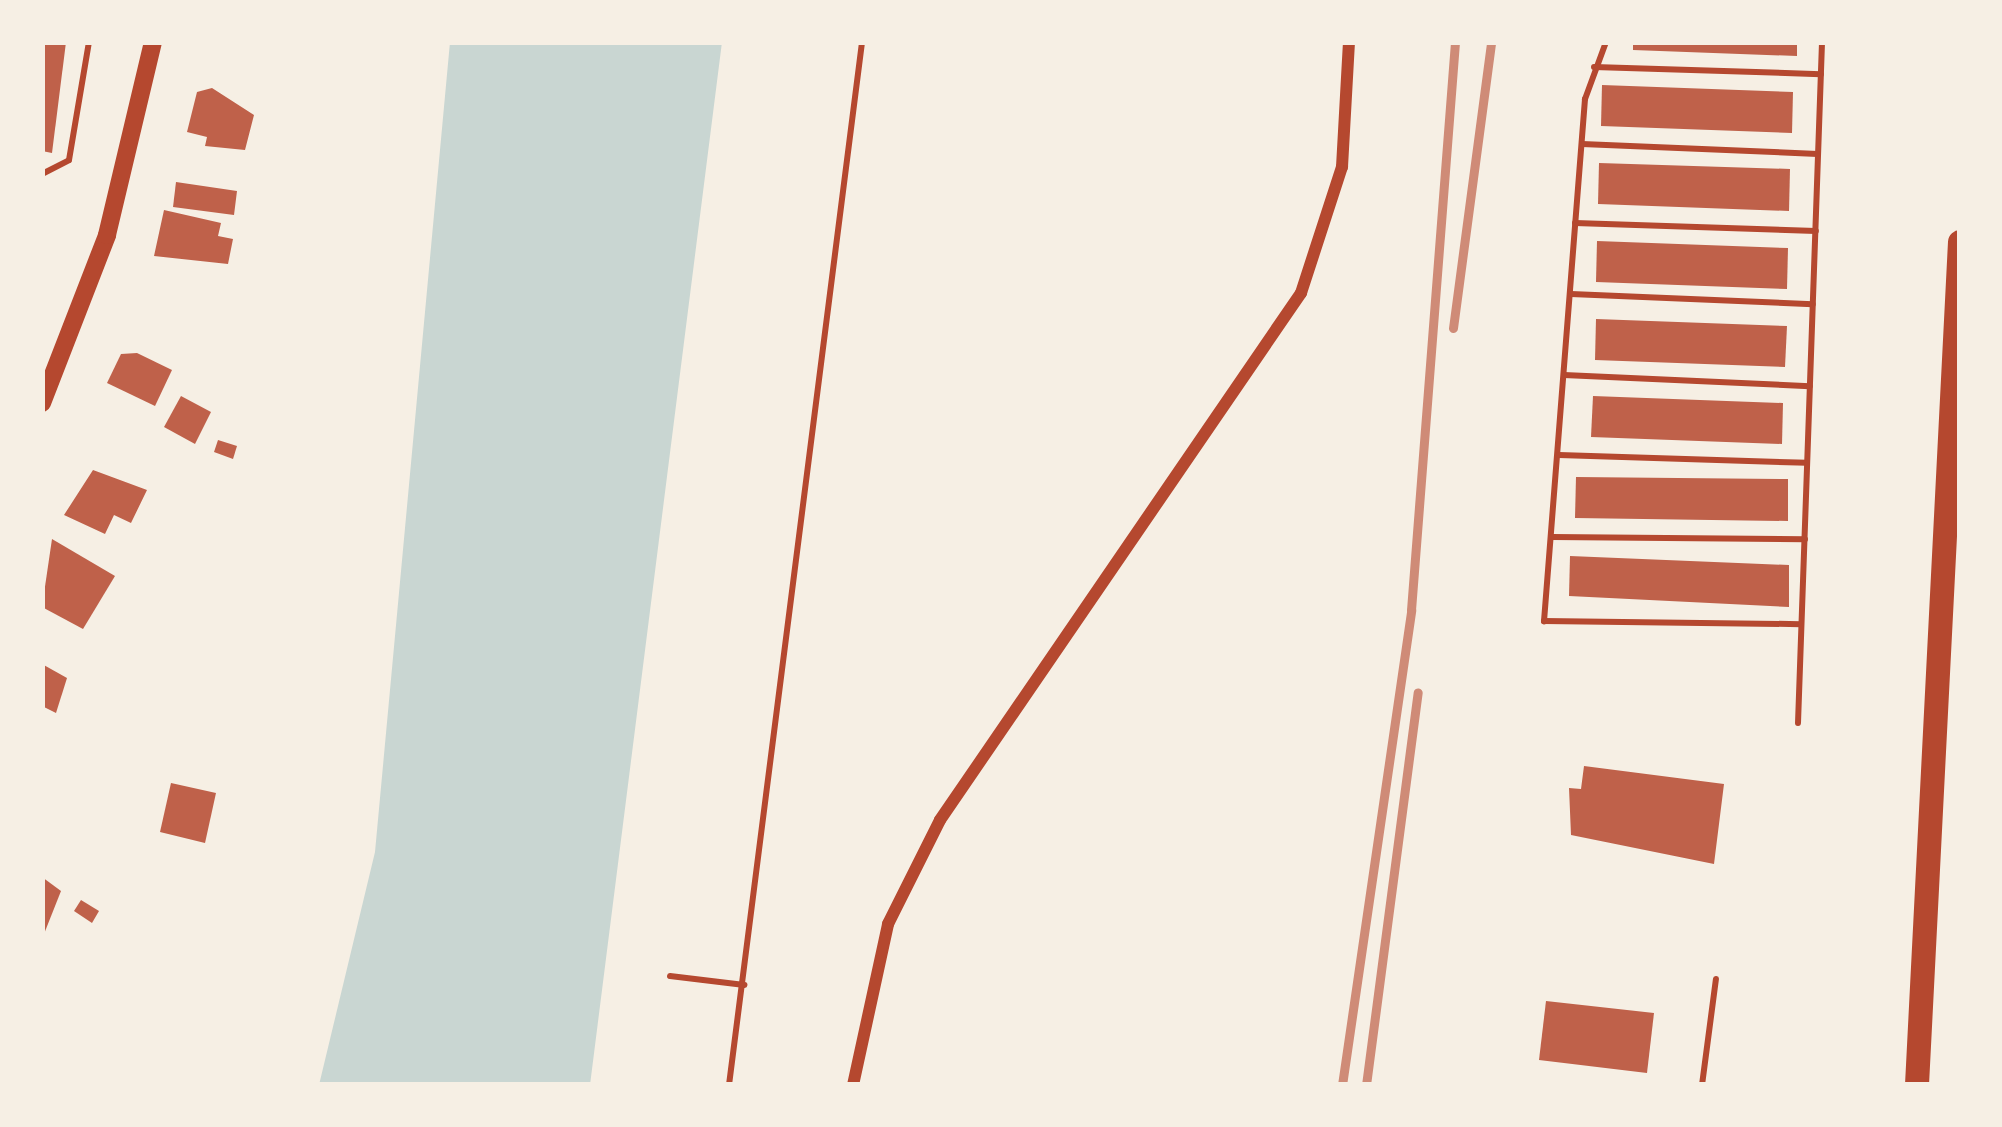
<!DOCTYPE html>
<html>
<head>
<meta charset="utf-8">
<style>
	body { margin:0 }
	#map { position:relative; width:2002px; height:1127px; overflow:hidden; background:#f6efe4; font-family:"Alegreya Sans",sans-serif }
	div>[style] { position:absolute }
	.water>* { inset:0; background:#c9d6d2 }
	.building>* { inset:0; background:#bf614a }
	.path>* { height:6px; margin:-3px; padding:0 3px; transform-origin:3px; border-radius:3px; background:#b5482f }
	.service>* { height:6px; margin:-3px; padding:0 3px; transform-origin:3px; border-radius:3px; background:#b5482f }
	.minor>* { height:12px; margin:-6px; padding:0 6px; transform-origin:6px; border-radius:6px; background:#b5482f }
	.secondary>* { height:18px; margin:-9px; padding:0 9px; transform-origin:9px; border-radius:9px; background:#b5482f }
	.motorway>* { height:24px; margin:-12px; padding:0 12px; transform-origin:12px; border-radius:12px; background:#b5482f }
	.rail>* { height:9px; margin:-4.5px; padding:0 4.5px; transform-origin:4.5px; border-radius:4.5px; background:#cf8b77 }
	span { translate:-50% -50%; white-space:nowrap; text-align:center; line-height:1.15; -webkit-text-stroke:9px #f6efe4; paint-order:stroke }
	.frame { position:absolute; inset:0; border:45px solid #f6efe4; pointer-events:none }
</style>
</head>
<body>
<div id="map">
	<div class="water">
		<div style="clip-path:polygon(450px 42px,722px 42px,590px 1085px,319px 1085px,375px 852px)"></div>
	</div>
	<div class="building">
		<div style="clip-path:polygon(42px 42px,66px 42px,52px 153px,42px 151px)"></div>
		<div style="clip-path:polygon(1633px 42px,1797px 42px,1797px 56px,1633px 50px)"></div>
		<div style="clip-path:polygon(1602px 85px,1793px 92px,1792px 133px,1601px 126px)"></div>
		<div style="clip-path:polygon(212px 88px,254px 115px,245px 150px,205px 146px,207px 137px,187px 132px,197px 92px)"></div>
		<div style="clip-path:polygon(1599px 163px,1790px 169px,1789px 211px,1598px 204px)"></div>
		<div style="clip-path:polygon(176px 182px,237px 191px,234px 215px,173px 207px)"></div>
		<div style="clip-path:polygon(164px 210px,221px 223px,218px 236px,233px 239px,228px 264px,154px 256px)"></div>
		<div style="clip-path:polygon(1597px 241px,1788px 248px,1787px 289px,1596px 282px)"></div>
		<div style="clip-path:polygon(1596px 319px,1787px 326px,1785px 367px,1595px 360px)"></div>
		<div style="clip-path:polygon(137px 353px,172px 370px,155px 406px,107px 383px,121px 354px)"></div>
		<div style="clip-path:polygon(181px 396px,211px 412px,195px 444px,164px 427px)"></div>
		<div style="clip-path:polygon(1593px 396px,1783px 403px,1782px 444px,1591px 437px)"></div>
		<div style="clip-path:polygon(218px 440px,237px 446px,233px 459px,214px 452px)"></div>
		<div style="clip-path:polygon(93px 470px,147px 490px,131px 523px,114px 515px,105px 534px,64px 515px)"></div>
		<div style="clip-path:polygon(1576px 477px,1788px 479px,1788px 521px,1575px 518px)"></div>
		<div style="clip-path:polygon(52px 539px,115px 576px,83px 629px,42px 607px)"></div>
		<div style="clip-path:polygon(1570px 556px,1789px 565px,1789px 607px,1569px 596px)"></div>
		<div style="clip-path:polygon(42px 664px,67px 678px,56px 713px,42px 706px)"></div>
		<div style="clip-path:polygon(1584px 766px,1724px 784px,1714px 864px,1571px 835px,1569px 788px,1581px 789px)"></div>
		<div style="clip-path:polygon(171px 783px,216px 793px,205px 843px,160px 832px)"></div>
		<div style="clip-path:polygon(42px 877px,61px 891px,42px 939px)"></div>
		<div style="clip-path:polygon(81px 900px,99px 911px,92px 923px,74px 911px)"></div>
		<div style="clip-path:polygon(1546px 1001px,1654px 1013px,1647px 1073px,1539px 1060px)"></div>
	</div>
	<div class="path">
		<div style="left:670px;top:976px;width:75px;rotate:6.9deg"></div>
		<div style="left:729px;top:1085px;width:1051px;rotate:-82.73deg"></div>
	</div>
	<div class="service">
		<div style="left:1606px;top:42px;width:61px;rotate:110.2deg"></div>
		<div style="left:1585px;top:99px;width:524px;rotate:94.49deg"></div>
		<div style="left:1544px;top:621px;width:257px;rotate:0.7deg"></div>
		<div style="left:1594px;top:67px;width:227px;rotate:1.8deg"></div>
		<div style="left:1582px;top:144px;width:236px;rotate:2.4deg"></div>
		<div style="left:42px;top:174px;width:30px;rotate:-27deg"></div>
		<div style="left:69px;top:160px;width:120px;rotate:-80.4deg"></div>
		<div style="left:1575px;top:223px;width:241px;rotate:1.9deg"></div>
		<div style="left:1571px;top:294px;width:242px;rotate:2.4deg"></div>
		<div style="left:1564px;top:375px;width:246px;rotate:2.6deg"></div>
		<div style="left:1559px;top:455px;width:248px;rotate:1.8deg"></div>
		<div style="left:1552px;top:537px;width:253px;rotate:0.5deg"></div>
		<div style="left:1798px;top:723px;width:681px;rotate:-87.98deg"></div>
		<div style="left:1702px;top:1085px;width:107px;rotate:-82.5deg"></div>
	</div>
	<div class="minor">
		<div style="left:853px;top:1085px;width:165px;rotate:-77.7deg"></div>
		<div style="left:888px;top:924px;width:116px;rotate:-63.4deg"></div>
		<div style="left:940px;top:820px;width:639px;rotate:-55.59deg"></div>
		<div style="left:1301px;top:293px;width:133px;rotate:-72deg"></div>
		<div style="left:1342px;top:167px;width:125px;rotate:-86.8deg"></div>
	</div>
	<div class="secondary">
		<div style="left:42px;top:403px;width:180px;rotate:-68.8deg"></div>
		<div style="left:107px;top:235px;width:198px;rotate:-76.6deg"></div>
	</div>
	<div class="motorway">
		<div style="left:1917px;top:1085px;width:844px;rotate:-87.08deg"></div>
	</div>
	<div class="rail">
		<div style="left:1453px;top:328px;width:289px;rotate:-82.4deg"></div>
		<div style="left:1342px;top:1085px;width:480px;rotate:-81.7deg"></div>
		<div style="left:1411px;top:610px;width:570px;rotate:-85.57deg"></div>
		<div style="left:1366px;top:1085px;width:396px;rotate:-82.5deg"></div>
	</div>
	<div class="frame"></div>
</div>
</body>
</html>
